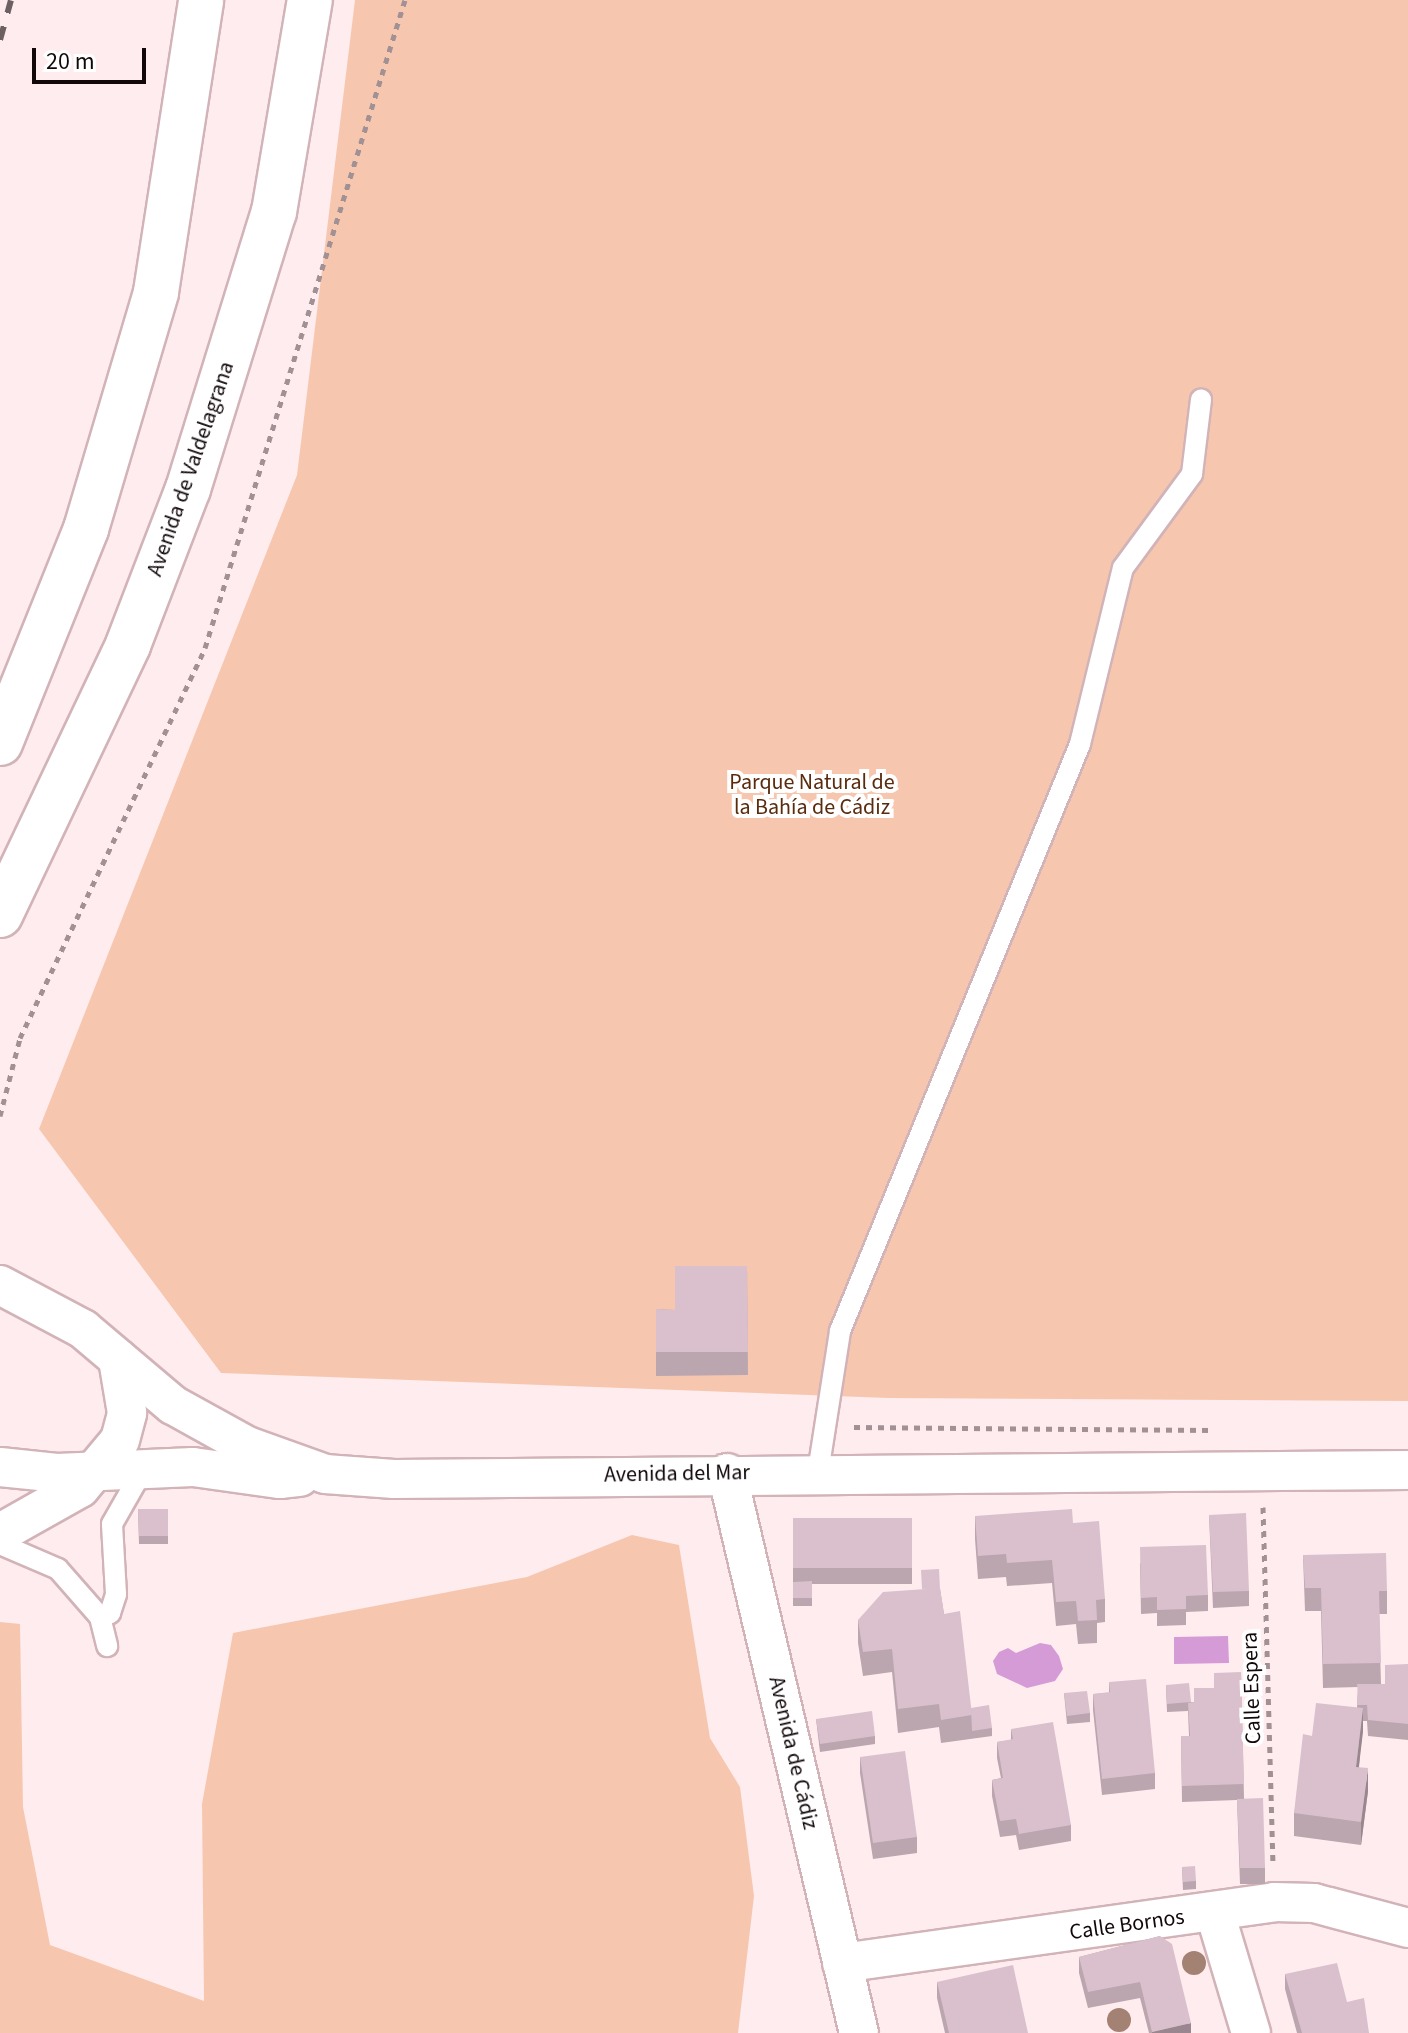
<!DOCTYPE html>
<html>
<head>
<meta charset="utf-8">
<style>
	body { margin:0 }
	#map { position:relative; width:1408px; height:2033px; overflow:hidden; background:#ffecef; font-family:"Source Sans 3",sans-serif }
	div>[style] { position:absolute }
	.green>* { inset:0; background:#f6c7ae }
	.water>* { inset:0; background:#d59bd6 }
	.path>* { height:5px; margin-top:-2.5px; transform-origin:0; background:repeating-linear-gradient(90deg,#a19194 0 6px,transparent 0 12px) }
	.roads { filter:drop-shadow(2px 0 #d1b3b8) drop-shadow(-2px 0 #d1b3b8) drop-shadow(0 2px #d1b3b8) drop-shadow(0 -2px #d1b3b8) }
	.service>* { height:20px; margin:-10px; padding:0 10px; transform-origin:10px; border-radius:10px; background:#fff }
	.minor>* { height:38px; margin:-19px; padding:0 19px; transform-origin:19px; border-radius:19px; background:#fff }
	.secondary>* { height:44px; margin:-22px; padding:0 22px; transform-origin:22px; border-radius:22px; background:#fff }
	.rail>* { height:6px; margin-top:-3px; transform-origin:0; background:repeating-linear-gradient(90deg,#6d6062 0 14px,transparent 0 28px) }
	.trees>* { width:24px; height:24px; margin:-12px; border-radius:50%; background:#a48273 }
	.wall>* { inset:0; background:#bba5af }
	.shaded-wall>* { inset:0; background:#99868f }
	.building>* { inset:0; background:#dac0cc }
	span { translate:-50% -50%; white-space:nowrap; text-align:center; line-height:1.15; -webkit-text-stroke:8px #fff; paint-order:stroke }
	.street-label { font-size:22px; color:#12080a }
	.park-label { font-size:22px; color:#5a2b0d }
	.scale { position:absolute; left:32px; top:48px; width:114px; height:36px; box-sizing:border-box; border:4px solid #12080a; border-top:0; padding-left:10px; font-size:24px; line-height:28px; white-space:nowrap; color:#12080a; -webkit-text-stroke:6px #fff; paint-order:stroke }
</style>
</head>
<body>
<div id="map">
	<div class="green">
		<div style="clip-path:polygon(355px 0,1408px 0,1408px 1401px,888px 1398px,221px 1373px,39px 1129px,297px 475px)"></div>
		<div style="clip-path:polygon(632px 1535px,679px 1545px,710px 1738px,740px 1787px,754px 1896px,738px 2033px,0 2033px,0 1622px,20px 1624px,23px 1807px,50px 1945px,204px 2001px,202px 1804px,233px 1633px,527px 1577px)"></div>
	</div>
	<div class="water">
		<div style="clip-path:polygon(1228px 1636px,1229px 1663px,1174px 1664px,1174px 1637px)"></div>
		<div style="clip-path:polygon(1040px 1643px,1051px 1645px,1059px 1656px,1063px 1669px,1055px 1681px,1027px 1688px,997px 1674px,993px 1661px,999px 1652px,1008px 1648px,1016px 1653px)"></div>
	</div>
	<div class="path">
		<div style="left:0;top:1116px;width:81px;rotate:-75.6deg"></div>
		<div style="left:20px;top:1038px;width:432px;rotate:-64.6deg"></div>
		<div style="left:205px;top:648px;width:678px;rotate:-72.85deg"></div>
		<div style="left:854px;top:1427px;width:358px;rotate:0.5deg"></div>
		<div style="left:1263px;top:1507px;width:358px;rotate:88.4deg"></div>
	</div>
	<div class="roads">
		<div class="service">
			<div style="left:818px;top:1472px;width:143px;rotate:-81.1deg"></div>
			<div style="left:840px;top:1331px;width:634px;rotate:-67.76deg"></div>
			<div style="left:1080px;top:744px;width:181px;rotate:-76.3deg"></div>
			<div style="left:1123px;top:568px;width:117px;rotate:-53.7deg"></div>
			<div style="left:1192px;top:474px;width:75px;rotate:-83.1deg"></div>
			<div style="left:0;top:1544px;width:63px;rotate:23.3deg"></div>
			<div style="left:58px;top:1569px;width:64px;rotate:48.8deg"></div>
			<div style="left:100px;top:1617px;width:30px;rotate:76deg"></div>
			<div style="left:100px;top:1617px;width:11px;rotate:-22deg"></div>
			<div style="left:110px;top:1613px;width:20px;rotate:-72deg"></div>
			<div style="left:116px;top:1594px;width:70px;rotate:-93.3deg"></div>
			<div style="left:112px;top:1524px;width:64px;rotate:-60.3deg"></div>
		</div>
		<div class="minor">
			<div style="left:0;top:1285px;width:94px;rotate:27.9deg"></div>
			<div style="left:83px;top:1329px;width:118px;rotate:40.2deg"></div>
			<div style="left:173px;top:1405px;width:85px;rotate:29deg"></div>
			<div style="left:247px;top:1446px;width:83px;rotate:19.7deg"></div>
			<div style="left:325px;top:1474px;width:69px;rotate:4.1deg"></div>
			<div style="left:394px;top:1479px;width:1014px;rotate:-0.51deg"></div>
			<div style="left:0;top:1467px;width:57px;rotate:6deg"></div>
			<div style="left:57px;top:1473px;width:136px;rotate:-2.5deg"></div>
			<div style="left:193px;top:1467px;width:88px;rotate:7.9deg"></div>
			<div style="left:280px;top:1479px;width:20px;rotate:-6deg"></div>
			<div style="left:727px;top:1473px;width:575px;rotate:76.74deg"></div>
			<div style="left:0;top:1533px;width:92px;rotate:-29.4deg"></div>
			<div style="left:80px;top:1488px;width:62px;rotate:-50.2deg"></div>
			<div style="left:120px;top:1440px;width:28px;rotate:-75deg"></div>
			<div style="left:127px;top:1413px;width:55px;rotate:-99.5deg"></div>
			<div style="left:1215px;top:1913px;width:125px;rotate:73.3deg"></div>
			<div style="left:842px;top:1963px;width:436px;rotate:-8deg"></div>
			<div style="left:1274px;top:1902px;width:40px;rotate:1.4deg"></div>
			<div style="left:1314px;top:1903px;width:97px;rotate:14.9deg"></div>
		</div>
		<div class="secondary">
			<div style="left:0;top:743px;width:231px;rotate:-68.1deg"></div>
			<div style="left:86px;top:529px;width:247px;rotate:-73.5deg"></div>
			<div style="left:156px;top:292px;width:295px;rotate:-81.2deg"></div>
			<div style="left:0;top:915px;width:299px;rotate:-64.6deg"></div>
			<div style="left:128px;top:645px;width:167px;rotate:-69deg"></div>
			<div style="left:188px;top:489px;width:290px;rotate:-72.8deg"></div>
			<div style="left:274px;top:212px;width:215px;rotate:-80.4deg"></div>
		</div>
	</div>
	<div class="rail">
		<div style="left:0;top:40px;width:41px;rotate:-74.6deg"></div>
	</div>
	<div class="trees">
		<div style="left:1194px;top:1963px"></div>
		<div style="left:1119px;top:2020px"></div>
	</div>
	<div class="wall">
		<div style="clip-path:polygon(747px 1266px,748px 1375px,656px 1376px,656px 1309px,675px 1310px)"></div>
		<div style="clip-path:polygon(138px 1509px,168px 1509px,168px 1544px,139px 1544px)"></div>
		<div style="clip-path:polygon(1209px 1515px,1249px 1591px,1249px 1606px,1213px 1608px)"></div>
		<div style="clip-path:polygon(975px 1516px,1073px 1523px,1105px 1599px,1105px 1622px,1097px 1623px,1097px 1643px,1078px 1644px,1076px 1624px,1056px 1626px,1052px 1583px,1007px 1586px,1006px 1577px,978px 1579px,975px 1539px)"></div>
		<div style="clip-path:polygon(793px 1518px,912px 1518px,912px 1584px,812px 1584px,812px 1606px,793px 1606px)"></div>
		<div style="clip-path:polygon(1303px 1555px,1387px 1591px,1387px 1614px,1379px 1614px,1381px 1684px,1385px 1684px,1408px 1664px,1408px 1740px,1368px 1736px,1367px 1721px,1363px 1721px,1359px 1767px,1368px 1791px,1361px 1845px,1294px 1836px,1294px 1813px,1312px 1736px,1357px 1708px,1358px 1687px,1323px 1688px,1321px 1611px,1305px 1611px)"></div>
		<div style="clip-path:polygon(1140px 1563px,1208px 1595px,1208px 1611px,1186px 1612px,1186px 1625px,1157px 1626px,1157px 1613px,1141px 1614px)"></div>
		<div style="clip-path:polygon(940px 1589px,944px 1614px,971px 1708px,992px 1728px,992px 1736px,941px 1743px,939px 1727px,898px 1733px,892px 1672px,863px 1676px,858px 1643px,858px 1620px)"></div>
		<div style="clip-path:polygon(1241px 1672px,1244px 1798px,1265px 1868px,1265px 1884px,1240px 1884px,1237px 1800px,1182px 1802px,1181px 1736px,1189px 1736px,1188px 1711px,1167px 1712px,1166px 1685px,1191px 1702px,1194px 1702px,1214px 1688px)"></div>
		<div style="clip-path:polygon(1109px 1682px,1155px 1773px,1155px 1789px,1102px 1795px,1093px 1710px,1093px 1694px,1109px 1693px)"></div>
		<div style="clip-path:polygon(1064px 1693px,1090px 1713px,1090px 1722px,1067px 1724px)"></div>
		<div style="clip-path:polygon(816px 1719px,875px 1736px,875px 1744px,820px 1752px)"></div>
		<div style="clip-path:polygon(1011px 1729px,1071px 1825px,1071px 1841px,1019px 1850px,1016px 1835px,1000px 1837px,992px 1796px,992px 1780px,1001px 1778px,997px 1758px,997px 1742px,1011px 1740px)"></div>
		<div style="clip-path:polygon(860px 1757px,917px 1837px,917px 1853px,873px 1859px,860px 1773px)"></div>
		<div style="clip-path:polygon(1182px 1867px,1196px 1881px,1196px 1889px,1183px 1890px)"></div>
		<div style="clip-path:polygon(1160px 1936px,1191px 2033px,1149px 2033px,1140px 1998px,1088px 2008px,1079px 1973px,1079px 1957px)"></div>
		<div style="clip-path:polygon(1285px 1974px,1347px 2002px,1369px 2033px,1297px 2033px,1285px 1989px)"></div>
		<div style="clip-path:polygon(937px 1982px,1028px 2033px,945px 2033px,937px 1998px)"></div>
	</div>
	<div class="shaded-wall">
		<div style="clip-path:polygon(1363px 1708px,1363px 1732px,1356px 1790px,1356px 1767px)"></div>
		<div style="clip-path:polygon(1368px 1768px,1368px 1791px,1361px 1845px,1361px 1822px)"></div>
		<div style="clip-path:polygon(1191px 2023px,1191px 2033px,1152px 2033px,1152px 2032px)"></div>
	</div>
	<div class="building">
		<div style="clip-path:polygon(675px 1266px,747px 1266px,748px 1352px,656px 1352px,656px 1309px,675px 1310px)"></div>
		<div style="clip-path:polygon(138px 1509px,168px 1509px,168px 1536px,139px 1536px)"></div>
		<div style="clip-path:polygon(1072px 1509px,1073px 1523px,1099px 1521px,1105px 1599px,1096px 1600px,1097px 1620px,1078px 1621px,1076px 1601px,1056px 1602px,1052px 1560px,1007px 1563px,1006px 1554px,978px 1556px,975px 1516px)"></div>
		<div style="clip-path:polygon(1246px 1513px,1249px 1591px,1213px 1592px,1209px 1515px)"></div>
		<div style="clip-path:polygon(793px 1518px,912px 1518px,912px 1568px,793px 1568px)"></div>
		<div style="clip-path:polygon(1206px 1545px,1208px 1595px,1186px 1596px,1186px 1609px,1157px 1610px,1157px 1597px,1141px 1598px,1140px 1547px)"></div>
		<div style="clip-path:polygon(1386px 1553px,1387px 1591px,1379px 1591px,1381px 1663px,1323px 1664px,1321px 1588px,1305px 1588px,1303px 1555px)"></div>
		<div style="clip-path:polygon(939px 1569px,940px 1589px,922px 1589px,921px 1570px)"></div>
		<div style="clip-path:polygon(812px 1581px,812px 1598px,793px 1598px,793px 1582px)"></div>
		<div style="clip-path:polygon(940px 1588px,944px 1614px,960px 1611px,972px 1715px,941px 1720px,939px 1704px,898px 1709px,892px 1649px,863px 1652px,858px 1620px,883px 1592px)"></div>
		<div style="clip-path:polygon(1408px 1664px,1408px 1690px,1358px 1690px,1358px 1694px,1357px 1684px,1385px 1684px,1385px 1665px)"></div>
		<div style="clip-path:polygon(1241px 1672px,1244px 1784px,1182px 1786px,1181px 1736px,1190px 1736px,1188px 1703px,1194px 1702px,1194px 1688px,1214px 1688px,1214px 1673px)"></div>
		<div style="clip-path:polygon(1146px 1679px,1155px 1773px,1102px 1779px,1093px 1694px,1110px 1692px,1109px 1682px)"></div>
		<div style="clip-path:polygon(1189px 1683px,1191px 1702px,1167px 1704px,1166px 1685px)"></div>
		<div style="clip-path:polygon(1358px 1690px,1408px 1690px,1408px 1724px,1368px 1720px,1367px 1705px,1357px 1705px)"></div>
		<div style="clip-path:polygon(1087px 1691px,1090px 1713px,1067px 1716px,1064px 1693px)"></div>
		<div style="clip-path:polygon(1316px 1703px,1363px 1708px,1356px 1767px,1368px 1768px,1361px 1822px,1294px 1813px,1303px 1734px,1312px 1736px)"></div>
		<div style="clip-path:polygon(989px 1705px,992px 1728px,972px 1731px,971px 1708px)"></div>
		<div style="clip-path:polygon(872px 1711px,875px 1736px,820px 1744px,816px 1719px)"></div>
		<div style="clip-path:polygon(1053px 1722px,1071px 1825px,1019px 1834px,1016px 1819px,1000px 1821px,992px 1780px,1003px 1778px,997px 1742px,1013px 1739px,1011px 1729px)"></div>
		<div style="clip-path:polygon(905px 1751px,917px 1837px,873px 1843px,860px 1757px)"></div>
		<div style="clip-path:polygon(1263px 1798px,1265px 1868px,1240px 1868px,1237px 1799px)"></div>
		<div style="clip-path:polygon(1195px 1866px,1196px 1881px,1183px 1882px,1182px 1867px)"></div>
		<div style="clip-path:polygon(1160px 1936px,1172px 1944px,1191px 2023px,1152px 2032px,1140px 1982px,1088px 1992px,1079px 1957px)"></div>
		<div style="clip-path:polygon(1337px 1963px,1347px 2002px,1364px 1998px,1369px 2033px,1302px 2033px,1285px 1974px)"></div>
		<div style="clip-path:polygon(1013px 1965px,1028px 2033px,949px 2033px,937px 1982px)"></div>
	</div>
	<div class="street-label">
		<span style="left:191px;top:469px;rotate:-71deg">Avenida de Valdelagrana</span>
		<span style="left:677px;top:1474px;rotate:-1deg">Avenida del Mar</span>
		<span style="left:1252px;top:1688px;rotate:-92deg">Calle Espera</span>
		<span style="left:793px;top:1753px;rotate:77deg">Avenida de Cádiz</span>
		<span style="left:1127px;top:1925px;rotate:-8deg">Calle Bornos</span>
	</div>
	<div class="park-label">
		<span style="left:812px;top:795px">Parque Natural de<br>la Bahía de Cádiz</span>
	</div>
	<div class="scale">20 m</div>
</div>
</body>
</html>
